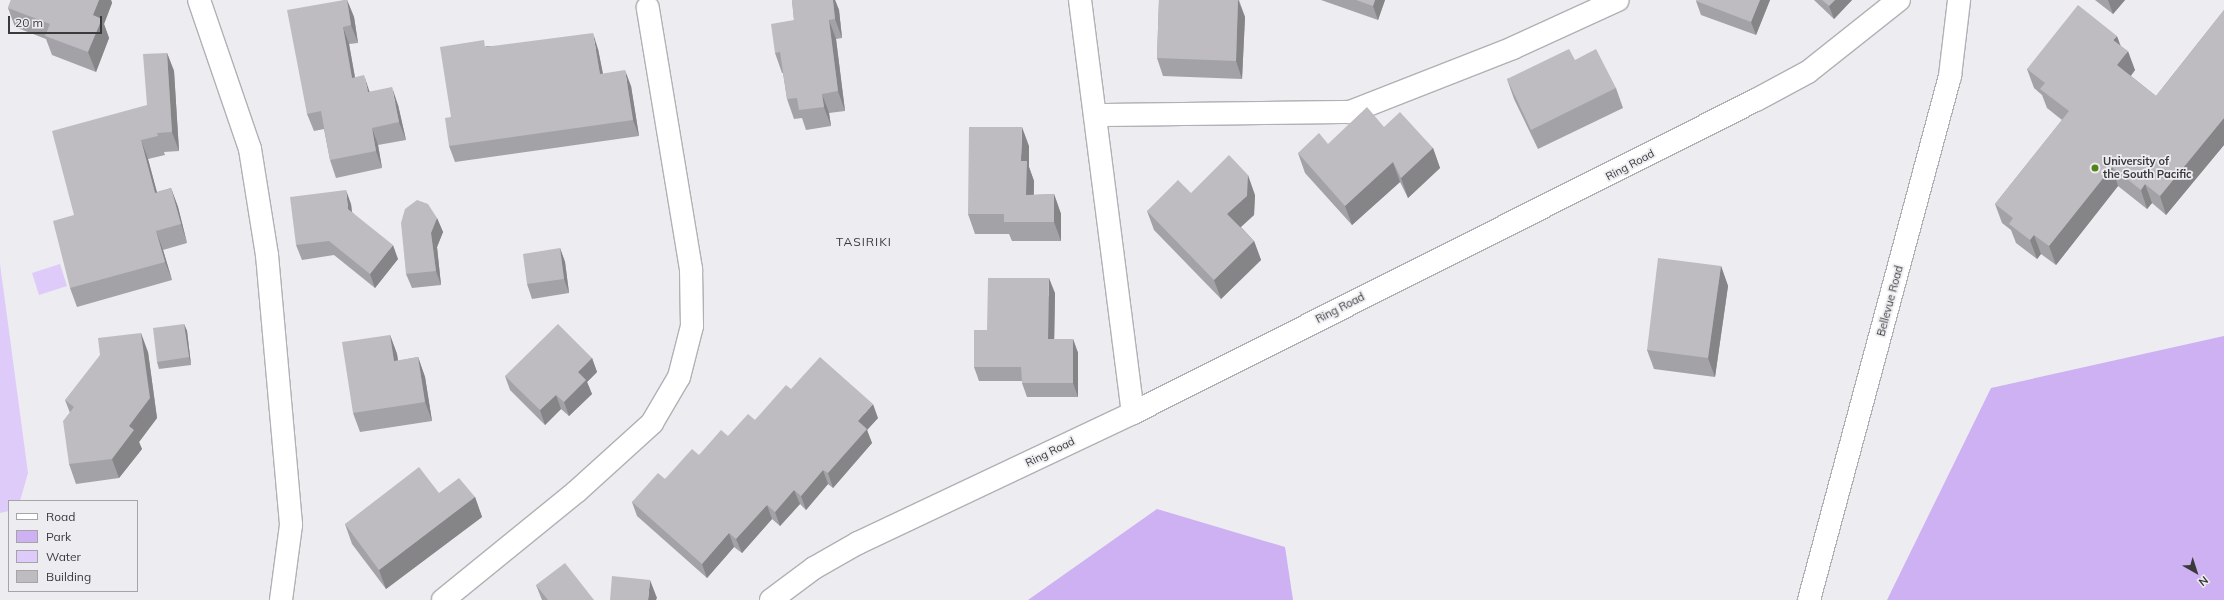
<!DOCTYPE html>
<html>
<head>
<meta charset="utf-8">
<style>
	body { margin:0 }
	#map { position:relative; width:2224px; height:600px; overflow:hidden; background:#edecf0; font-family:Mulish,sans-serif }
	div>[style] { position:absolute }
	.green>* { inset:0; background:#cdb1f2 }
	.water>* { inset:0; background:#decbf9 }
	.roads { filter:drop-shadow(1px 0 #b2b0b5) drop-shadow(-1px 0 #b2b0b5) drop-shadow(0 1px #b2b0b5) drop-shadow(0 -1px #b2b0b5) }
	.street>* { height:22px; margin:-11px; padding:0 11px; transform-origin:11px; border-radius:11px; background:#fff }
	.secondary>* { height:22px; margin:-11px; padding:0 11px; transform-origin:11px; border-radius:11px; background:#fff }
	.wall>* { inset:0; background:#a3a2a6 }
	.shaded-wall>* { inset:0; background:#858487 }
	.building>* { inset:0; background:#bebcc1 }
	.dots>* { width:11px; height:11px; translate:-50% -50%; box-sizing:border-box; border:2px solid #edecf0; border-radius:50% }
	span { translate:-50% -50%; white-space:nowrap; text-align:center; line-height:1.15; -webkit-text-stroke:3.5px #edecf0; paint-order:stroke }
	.poi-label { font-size:11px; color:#3a3a3b; font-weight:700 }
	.left { translate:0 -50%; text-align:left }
	.street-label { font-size:11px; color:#3a3a3b }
	.neighbourhood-label { font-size:12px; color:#3a3a3b; letter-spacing:1px }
	.legend { position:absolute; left:8px; top:500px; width:130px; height:92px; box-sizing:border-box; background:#edecf0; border:1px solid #a5a5a8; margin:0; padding:5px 7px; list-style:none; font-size:12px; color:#3a3a3b }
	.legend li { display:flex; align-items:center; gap:8px; height:20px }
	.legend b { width:20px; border:1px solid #a5a5a8 }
	.north { position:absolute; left:2176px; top:552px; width:40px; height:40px; -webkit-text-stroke:3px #edecf0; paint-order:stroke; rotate:141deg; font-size:11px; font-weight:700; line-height:16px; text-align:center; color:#3a3a3b }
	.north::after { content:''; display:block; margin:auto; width:14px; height:18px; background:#3a3a3b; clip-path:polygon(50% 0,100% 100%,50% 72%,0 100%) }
	.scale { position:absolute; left:8px; top:16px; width:94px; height:18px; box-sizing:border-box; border:2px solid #3a3a3b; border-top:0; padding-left:5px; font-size:12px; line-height:14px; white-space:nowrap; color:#3a3a3b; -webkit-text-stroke:3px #edecf0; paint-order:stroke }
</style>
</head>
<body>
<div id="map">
	<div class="green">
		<div style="clip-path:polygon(2224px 336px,2224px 600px,1887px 600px,1991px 388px)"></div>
		<div style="clip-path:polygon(1157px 509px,1285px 547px,1293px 600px,1028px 600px)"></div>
	</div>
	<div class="water">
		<div style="clip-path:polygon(0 264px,28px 473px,20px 501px,9px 501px,9px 511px,0 513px)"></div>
		<div style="clip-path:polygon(60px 264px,67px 286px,39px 295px,32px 273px)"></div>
	</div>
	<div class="roads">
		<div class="street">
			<div style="left:199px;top:0;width:157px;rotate:71.1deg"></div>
			<div style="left:250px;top:149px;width:107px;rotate:80.9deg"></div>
			<div style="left:267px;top:255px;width:271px;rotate:84.9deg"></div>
			<div style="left:291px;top:525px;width:76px;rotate:97.6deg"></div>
			<div style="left:1080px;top:0;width:416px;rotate:82.7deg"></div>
			<div style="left:1096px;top:115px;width:254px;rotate:-0.7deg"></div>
			<div style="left:1350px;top:112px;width:175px;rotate:-21.4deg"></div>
			<div style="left:1513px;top:48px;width:115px;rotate:-24.6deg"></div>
			<div style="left:443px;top:600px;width:171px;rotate:-39.1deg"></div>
			<div style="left:576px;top:492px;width:103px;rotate:-42.2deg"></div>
			<div style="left:652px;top:423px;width:53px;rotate:-59.6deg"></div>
			<div style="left:679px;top:377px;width:53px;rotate:-75.7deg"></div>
			<div style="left:692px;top:326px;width:57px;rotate:-91deg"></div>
			<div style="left:691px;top:269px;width:265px;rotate:-99.4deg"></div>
			<div style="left:1809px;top:600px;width:543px;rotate:-74.94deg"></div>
			<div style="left:1950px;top:76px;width:77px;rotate:-83.2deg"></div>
		</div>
		<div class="secondary">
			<div style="left:771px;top:600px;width:54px;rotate:-36.7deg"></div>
			<div style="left:814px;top:568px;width:51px;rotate:-29.6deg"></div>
			<div style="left:858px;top:543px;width:304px;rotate:-25.3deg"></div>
			<div style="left:1133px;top:413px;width:697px;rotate:-26.68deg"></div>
			<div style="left:1756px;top:100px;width:59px;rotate:-28.3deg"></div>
			<div style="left:1808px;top:72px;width:116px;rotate:-38.4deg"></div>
		</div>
	</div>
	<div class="wall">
		<div style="clip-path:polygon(11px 0,111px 0,112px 3px,104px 24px,109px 38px,96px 72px,52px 55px,46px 39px,15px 27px,8px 8px)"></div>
		<div style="clip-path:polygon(347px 0,354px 17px,358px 43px,349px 44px,355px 77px,370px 92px,398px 105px,406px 140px,378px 145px,382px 168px,336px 178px,330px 160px,324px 129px,314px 131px,307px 114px)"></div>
		<div style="clip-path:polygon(792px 0,835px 0,839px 10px,842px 38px,836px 39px,845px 111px,829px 113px,831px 126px,806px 130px,802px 118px,794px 119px,787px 99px,783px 73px,782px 73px,775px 53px,794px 20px)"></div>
		<div style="clip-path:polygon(1159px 0,1239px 0,1245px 17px,1242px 79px,1163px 76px,1157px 58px)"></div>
		<div style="clip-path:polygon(1321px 0,1385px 0,1378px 20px)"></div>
		<div style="clip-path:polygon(1697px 0,1770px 0,1756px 35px,1701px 15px,1696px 1px)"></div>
		<div style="clip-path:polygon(1814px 0,1852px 0,1834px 19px)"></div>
		<div style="clip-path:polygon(2095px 0,2125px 0,2113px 14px)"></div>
		<div style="clip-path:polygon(2224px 10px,2224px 145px,2166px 215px,2152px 203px,2147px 209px,2118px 186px,2056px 265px,2041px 254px,2037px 259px,2016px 243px,2011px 230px,2002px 223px,1995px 204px,2062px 120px,2047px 108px,2042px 95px,2034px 88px,2027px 69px,2120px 45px,2135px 70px,2131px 76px,2156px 96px)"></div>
		<div style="clip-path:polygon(486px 46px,598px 49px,603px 74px,631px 86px,639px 136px,455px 162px,449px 146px,451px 117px)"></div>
		<div style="clip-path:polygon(167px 53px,174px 71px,179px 151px,164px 152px,165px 155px,148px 159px,157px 192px,171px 188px,178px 207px,187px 243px,163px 250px,172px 280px,77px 307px,70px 288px,74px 215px,147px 105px)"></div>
		<div style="clip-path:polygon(1575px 60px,1616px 88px,1623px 108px,1538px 149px,1514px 99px,1507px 79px)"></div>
		<div style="clip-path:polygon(1384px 127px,1433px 148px,1440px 168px,1408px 198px,1400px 182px,1352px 225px,1305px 173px,1298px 153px,1328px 144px)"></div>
		<div style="clip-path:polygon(1029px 146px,1029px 167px,1034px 181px,1034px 195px,1054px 194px,1061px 214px,1061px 241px,1012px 241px,1009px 234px,975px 234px,968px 214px)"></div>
		<div style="clip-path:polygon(1191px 193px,1255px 195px,1254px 215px,1241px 227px,1254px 241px,1261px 260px,1221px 299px,1154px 230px,1147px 211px)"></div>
		<div style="clip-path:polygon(351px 204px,352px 212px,398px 259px,375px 288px,334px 255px,302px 260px,296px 245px)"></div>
		<div style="clip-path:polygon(437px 218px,443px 232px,437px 247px,441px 285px,412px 288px,406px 274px)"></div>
		<div style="clip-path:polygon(560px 248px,565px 262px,569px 293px,532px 299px,527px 284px)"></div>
		<div style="clip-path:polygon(1721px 266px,1728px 286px,1715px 377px,1654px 369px,1647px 350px)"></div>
		<div style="clip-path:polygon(1055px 293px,1054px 339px,1073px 339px,1078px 353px,1078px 397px,1027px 397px,1022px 383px,1022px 381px,979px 381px,974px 367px,987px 330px)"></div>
		<div style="clip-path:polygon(184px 324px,187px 331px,191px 365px,159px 369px,157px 362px)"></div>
		<div style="clip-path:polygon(390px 335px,397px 354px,398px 361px,418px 357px,425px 377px,432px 421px,360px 432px,353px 413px)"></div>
		<div style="clip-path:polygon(148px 352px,157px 418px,139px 442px,142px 449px,119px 478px,76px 484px,69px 464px,70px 413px,65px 400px)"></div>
		<div style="clip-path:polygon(592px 358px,597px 372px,587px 382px,592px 394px,569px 416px,561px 409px,545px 425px,510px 390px,505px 376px)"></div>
		<div style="clip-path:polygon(791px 389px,878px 418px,867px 430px,872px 443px,833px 488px,828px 484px,806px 510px,800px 504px,780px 526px,772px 519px,742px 553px,734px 547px,707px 578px,637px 516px,632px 502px,699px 455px,728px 436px,755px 420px)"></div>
		<div style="clip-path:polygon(439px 493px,475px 497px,482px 517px,386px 589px,352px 544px,345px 524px)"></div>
		<div style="clip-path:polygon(536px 585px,594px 600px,542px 600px)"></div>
	</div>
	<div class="shaded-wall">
		<div style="clip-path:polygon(99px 0,111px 0,112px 3px,104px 24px,109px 38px,96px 72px,88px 52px,93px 15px)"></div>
		<div style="clip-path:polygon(347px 0,354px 17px,358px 43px,351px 25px)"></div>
		<div style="clip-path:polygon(833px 0,835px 0,839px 10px,842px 38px,835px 19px)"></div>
		<div style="clip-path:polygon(1238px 0,1245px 17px,1242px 79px,1236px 61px)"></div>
		<div style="clip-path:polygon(1375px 0,1385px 0,1378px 20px,1373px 6px)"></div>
		<div style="clip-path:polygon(1760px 0,1770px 0,1756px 35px,1751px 22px)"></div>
		<div style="clip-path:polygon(1835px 0,1852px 0,1834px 19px,1829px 6px)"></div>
		<div style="clip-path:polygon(2108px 0,2125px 0,2113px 14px)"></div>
		<div style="clip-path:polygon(829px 20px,836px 39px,845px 111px,838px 91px)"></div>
		<div style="clip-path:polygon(343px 27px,349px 44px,358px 95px,352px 78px)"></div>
		<div style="clip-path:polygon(593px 33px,598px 49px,606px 90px,600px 74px)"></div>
		<div style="clip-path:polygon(2117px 36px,2124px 55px,2113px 40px)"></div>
		<div style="clip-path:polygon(2128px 51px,2135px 70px,2124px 84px,2117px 65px)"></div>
		<div style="clip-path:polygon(167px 53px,174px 71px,179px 151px,172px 132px)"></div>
		<div style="clip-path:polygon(625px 70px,631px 86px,639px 136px,633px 120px)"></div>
		<div style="clip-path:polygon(364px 75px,370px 93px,368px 92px)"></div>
		<div style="clip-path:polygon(392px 87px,398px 105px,406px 140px,399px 122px)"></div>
		<div style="clip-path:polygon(822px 94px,829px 113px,831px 126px,824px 107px)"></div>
		<div style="clip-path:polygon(2224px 118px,2224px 145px,2166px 215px,2160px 196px)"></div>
		<div style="clip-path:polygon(1022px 127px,1029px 146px,1029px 167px,1034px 181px,1033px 214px,1026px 195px,1021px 161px)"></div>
		<div style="clip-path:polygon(372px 128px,378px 145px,382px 168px,376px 151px)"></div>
		<div style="clip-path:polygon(141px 140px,148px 159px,162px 212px,155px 193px)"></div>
		<div style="clip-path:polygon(1433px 148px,1440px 168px,1408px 198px,1401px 178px)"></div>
		<div style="clip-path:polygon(1393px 162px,1400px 182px,1352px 225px,1345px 206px)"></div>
		<div style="clip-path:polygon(2112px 167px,2118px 186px,2056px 265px,2049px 246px)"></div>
		<div style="clip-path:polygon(1248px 175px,1255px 195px,1254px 215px,1234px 233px,1227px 214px)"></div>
		<div style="clip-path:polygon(2145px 184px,2152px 203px,2147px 209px,2141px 190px)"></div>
		<div style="clip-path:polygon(171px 188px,178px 207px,187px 243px,181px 224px)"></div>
		<div style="clip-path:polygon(346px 190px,351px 204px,353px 223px,348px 209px)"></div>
		<div style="clip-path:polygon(1054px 194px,1061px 214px,1061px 241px,1054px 222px)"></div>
		<div style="clip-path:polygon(437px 218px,443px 232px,437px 247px,441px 285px,436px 271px,431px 233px)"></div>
		<div style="clip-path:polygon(156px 231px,163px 250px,172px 280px,165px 262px)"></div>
		<div style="clip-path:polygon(2034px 235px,2041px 254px,2037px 259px,2030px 240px)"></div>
		<div style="clip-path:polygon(1254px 241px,1261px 260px,1221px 299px,1214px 280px)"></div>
		<div style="clip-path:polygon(393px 245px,398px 259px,375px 288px,370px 274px)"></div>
		<div style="clip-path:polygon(560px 248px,565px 262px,569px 293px,564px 279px)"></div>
		<div style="clip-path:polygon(1721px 266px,1728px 286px,1715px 377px,1708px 358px)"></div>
		<div style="clip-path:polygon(1049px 278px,1055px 293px,1054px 353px,1048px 339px)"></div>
		<div style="clip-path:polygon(184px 324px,187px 331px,191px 365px,189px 357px)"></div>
		<div style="clip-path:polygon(141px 333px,148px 352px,157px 418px,139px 442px,142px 449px,119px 478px,112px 459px,129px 426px)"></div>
		<div style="clip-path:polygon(390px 335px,397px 354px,401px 381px,394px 361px)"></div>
		<div style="clip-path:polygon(1073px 339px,1078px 353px,1078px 397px,1073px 383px)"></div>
		<div style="clip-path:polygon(418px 357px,425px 377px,432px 421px,425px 402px)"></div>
		<div style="clip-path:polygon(592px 358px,597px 372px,587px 382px,592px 394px,569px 416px,564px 402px,578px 372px)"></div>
		<div style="clip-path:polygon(556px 395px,561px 409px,545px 425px,540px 410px)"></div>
		<div style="clip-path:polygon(873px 404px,878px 418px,867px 430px,872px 443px,833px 488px,828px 473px,858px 421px)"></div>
		<div style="clip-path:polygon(823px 470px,828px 484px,806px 510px,801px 496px)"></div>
		<div style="clip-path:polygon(794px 490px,800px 504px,780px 526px,775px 512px)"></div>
		<div style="clip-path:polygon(475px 497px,482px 517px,386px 589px,379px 570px)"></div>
		<div style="clip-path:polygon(767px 505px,772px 519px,742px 553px,736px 539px)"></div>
		<div style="clip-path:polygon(729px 533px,734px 547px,707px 578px,702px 564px)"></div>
		<div style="clip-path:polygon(650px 580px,657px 598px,656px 600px,648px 600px)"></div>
	</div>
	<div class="building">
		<div style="clip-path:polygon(11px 0,99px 0,93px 15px,102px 19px,88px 52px,45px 36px,50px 24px,8px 8px)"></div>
		<div style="clip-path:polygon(344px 0,347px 0,351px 25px,343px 27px,352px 78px,364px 75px,368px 92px,392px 87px,399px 122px,372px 128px,376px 151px,330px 160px,321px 111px,307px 114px,287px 10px)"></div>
		<div style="clip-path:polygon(792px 0,833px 0,835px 19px,829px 20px,838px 91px,822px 94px,824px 107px,799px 110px,797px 98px,787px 99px,780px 52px,775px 53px,771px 24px,794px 20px)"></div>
		<div style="clip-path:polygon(1159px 0,1238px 0,1236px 61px,1157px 58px)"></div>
		<div style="clip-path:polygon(1356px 0,1375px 0,1373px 6px)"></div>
		<div style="clip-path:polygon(1697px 0,1760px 0,1751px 22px,1696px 1px)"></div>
		<div style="clip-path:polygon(1822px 0,1835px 0,1829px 6px)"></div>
		<div style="clip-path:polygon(2078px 5px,2117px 36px,2113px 40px,2128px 51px,2117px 65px,2156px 96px,2224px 10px,2224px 118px,2160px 196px,2145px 184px,2141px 190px,2112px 167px,2049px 246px,2034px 235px,2030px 240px,2009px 224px,2013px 218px,1995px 204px,2069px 111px,2040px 89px,2045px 83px,2027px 69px)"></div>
		<div style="clip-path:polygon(593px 33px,600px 74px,625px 70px,633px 120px,449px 146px,445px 118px,451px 117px,440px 47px,484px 40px,485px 47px)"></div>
		<div style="clip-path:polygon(1569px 49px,1575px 60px,1596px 49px,1616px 88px,1531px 130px,1507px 79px)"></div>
		<div style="clip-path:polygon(167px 53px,172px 132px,157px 133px,158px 136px,141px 140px,155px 193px,171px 188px,181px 224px,156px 231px,165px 262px,70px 288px,53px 221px,74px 215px,52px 131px,147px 105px,143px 54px)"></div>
		<div style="clip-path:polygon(1367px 107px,1384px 127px,1400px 112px,1433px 148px,1401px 178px,1393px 162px,1345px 206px,1298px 153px,1319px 133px,1328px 144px)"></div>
		<div style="clip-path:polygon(969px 127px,1022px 127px,1021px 161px,1027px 161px,1026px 195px,1054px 194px,1054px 222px,1004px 222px,1004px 214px,968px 214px)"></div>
		<div style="clip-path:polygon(1229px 155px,1248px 175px,1247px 196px,1227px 214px,1254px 241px,1214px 280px,1147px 211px,1178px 180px,1191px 193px)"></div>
		<div style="clip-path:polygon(346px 190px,348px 209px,393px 245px,370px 274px,329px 241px,296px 245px,290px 197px)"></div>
		<div style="clip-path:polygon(417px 200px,428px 204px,437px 218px,431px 233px,436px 271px,406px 274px,401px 223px,405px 209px)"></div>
		<div style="clip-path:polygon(560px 248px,564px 279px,527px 284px,523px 254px)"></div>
		<div style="clip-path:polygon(1658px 258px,1721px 266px,1708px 358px,1647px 350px)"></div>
		<div style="clip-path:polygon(988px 278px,1049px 278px,1048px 339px,1073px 339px,1073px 383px,1022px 383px,1021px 367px,974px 367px,974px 330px,987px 330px)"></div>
		<div style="clip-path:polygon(184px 324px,189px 357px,157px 362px,153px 328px)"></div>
		<div style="clip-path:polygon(558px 324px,592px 358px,578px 372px,586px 380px,564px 402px,556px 395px,540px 410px,505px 376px)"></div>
		<div style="clip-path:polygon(141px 333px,150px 398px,129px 426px,134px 430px,112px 459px,69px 464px,63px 421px,74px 407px,65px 400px,100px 355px,98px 338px)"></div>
		<div style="clip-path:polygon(390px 335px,394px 361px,418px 357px,425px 402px,353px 413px,342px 342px)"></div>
		<div style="clip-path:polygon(820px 357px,873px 404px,858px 421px,867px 429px,828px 473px,823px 470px,801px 496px,794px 490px,775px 512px,767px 505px,736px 539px,729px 533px,702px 564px,632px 502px,658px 473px,665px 479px,692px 449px,699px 455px,721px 430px,728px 436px,748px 414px,755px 420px,786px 385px,791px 389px)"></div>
		<div style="clip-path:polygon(419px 467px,439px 493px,459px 478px,475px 497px,379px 570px,345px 524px)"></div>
		<div style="clip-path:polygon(565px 563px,594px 600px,548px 600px,536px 585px)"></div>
		<div style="clip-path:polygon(612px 576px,650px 580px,648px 600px,610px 600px)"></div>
	</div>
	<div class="dots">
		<div style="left:2095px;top:168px;background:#538418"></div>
	</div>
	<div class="poi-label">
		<span class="left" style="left:2103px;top:168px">University of<br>the South Pacific</span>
	</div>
	<div class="street-label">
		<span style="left:1630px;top:165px;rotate:-28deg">Ring Road</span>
		<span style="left:1890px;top:301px;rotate:-75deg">Bellevue Road</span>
		<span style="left:1340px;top:308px;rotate:-27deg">Ring Road</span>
		<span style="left:1050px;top:452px;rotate:-26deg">Ring Road</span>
	</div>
	<div class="neighbourhood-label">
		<span style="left:864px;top:242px">TASIRIKI</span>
	</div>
	<ul class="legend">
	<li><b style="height:5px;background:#fff"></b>Road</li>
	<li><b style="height:11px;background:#cdb1f2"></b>Park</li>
	<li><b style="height:11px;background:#decbf9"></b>Water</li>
	<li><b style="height:11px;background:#bebcc1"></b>Building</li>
	</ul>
	<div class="north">N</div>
	<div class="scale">20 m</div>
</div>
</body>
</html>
